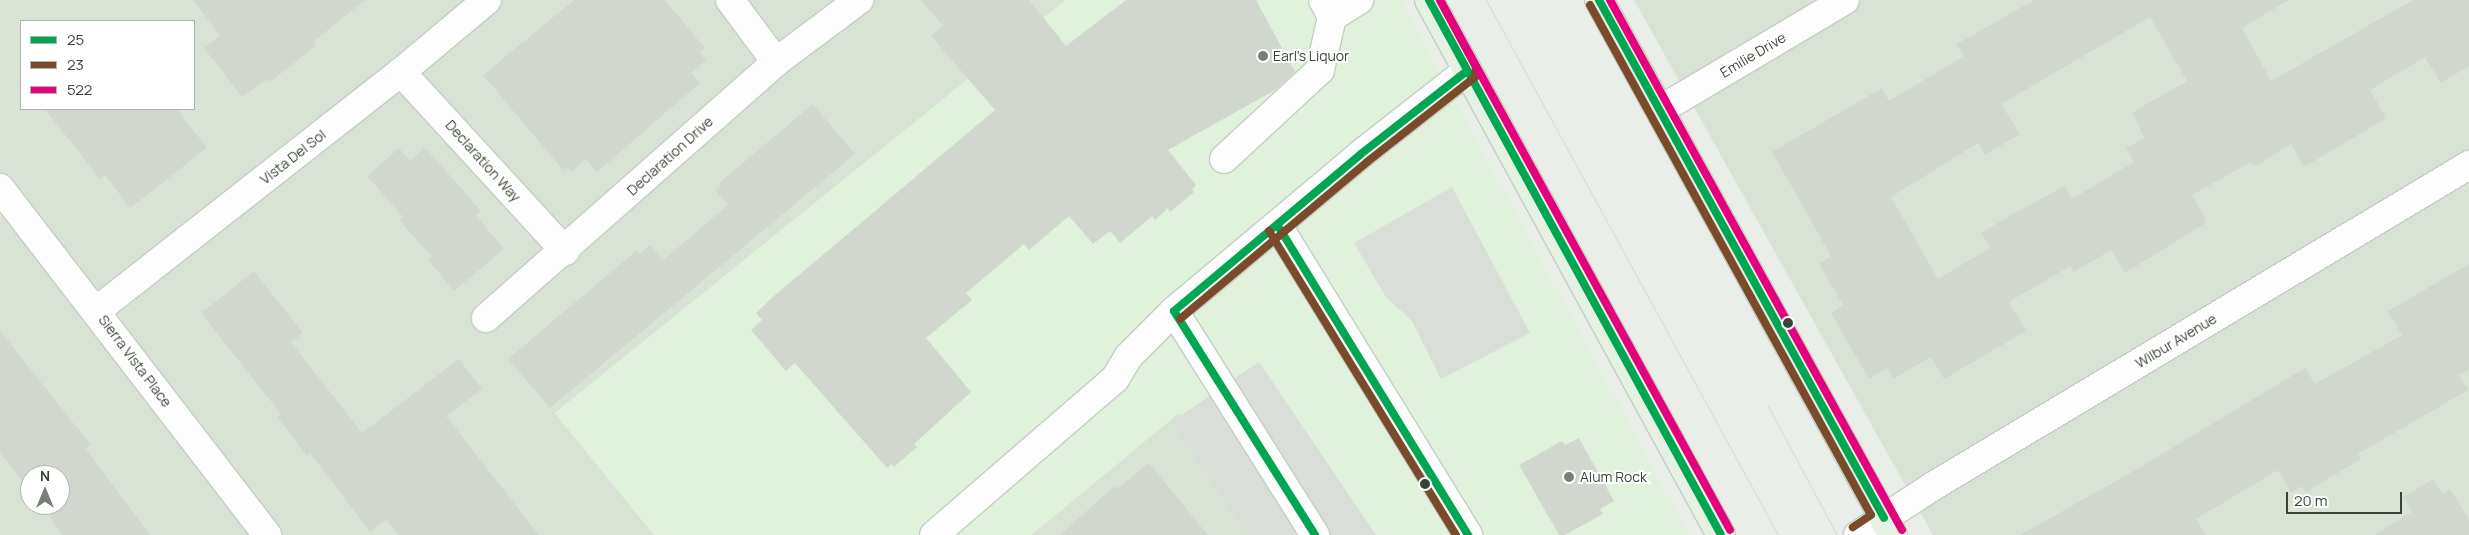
<!DOCTYPE html>
<html>
<head>
<meta charset="utf-8">
<style>
	body { margin:0 }
	#map { position:relative; width:2469px; height:535px; overflow:hidden; background:#e9efe8; font-family:Manrope,sans-serif }
	div>[style] { position:absolute }
	.residential>* { inset:0; background:#d8e3d6 }
	.commercial>* { inset:0; background:#e0f2db }
	.parking>* { inset:0; background:#daded8 }
	.building>* { inset:0; background:#d1d7cf }
	.roads { filter:drop-shadow(1px 0 #c7cdc6) drop-shadow(-1px 0 #c7cdc6) drop-shadow(0 1px #c7cdc6) drop-shadow(0 -1px #c7cdc6) }
	.minor>* { height:28px; margin:-14px; padding:0 14px; transform-origin:14px; border-radius:14px; background:#fcfdfc }
	.major>* { height:28px; margin:-14px; padding:0 14px; transform-origin:14px; border-radius:14px; background:#e4f1e3 }
	.tram>* { height:1px; margin:-0.5px; padding:0 0.5px; transform-origin:0.5px; border-radius:0.5px; background:#d8d9d8 }
	.bus-1>* { height:8px; margin:-4px; padding:0 4px; transform-origin:4px; border-radius:4px; background:#00a651 }
	.bus-2>* { height:8px; margin:-4px; padding:0 4px; transform-origin:4px; border-radius:4px; background:#7a4b2a }
	.bus-3>* { height:8px; margin:-4px; padding:0 4px; transform-origin:4px; border-radius:4px; background:#e5007d }
	.dots>* { width:14px; height:14px; translate:-50% -50%; box-sizing:border-box; border:2px solid #fff; border-radius:50% }
	span { translate:-50% -50%; white-space:nowrap; text-align:center; line-height:1.15; -webkit-text-stroke:4px #fff; paint-order:stroke }
	.street-label { font-size:14px; color:#384535 }
	.poi-label { font-size:14px; color:#384535 }
	.left { translate:0 -50%; text-align:left }
	.legend { position:absolute; left:20px; top:20px; width:175px; height:90px; box-sizing:border-box; background:#fff; border:1px solid #afb5ae; margin:0; padding:6px 9px; list-style:none; font-size:15px; color:#384535 }
	.legend li { display:flex; align-items:center; gap:10px; height:25px }
	.legend b { width:25px; border:1px solid #afb5ae }
	.north { position:absolute; left:20px; top:465px; width:50px; height:50px; box-sizing:border-box; background:#fff; border:1px solid #afb5ae; border-radius:50%; rotate:0deg; font-size:14px; font-weight:700; line-height:20px; text-align:center; color:#384535 }
	.north::after { content:''; display:block; margin:auto; width:18px; height:22px; background:#768074; clip-path:polygon(50% 0,100% 100%,50% 72%,0 100%) }
	.scale { position:absolute; left:2286px; top:492px; width:116px; height:22px; box-sizing:border-box; border:2px solid #384535; border-top:0; padding-left:6px; font-size:15px; line-height:18px; white-space:nowrap; color:#384535; -webkit-text-stroke:4px #fff; paint-order:stroke }
</style>
</head>
<body>
<div id="map">
	<div class="residential">
		<div style="clip-path:polygon(evenodd,0 0,1066px 0,555px 413px,654px 535px,0 535px,0 0,21px 21px,194px 21px,194px 109px,21px 109px,21px 21px,0 0,30px 475px,60px 475px,60px 505px,30px 505px,30px 475px)"></div>
		<div style="clip-path:polygon(1634px 0,2469px 0,2469px 535px,1933px 535px)"></div>
		<div style="clip-path:polygon(1179px 413px,1254px 535px,1031px 535px)"></div>
	</div>
	<div class="commercial">
		<div style="clip-path:polygon(1066px 0,1401px 0,1689px 535px,1254px 535px,1179px 413px,1031px 535px,654px 535px,555px 413px)"></div>
	</div>
	<div class="parking">
		<div style="clip-path:polygon(1452px 187px,1530px 333px,1441px 379px,1412px 321px,1386px 297px,1354px 243px)"></div>
		<div style="clip-path:polygon(1259px 362px,1376px 535px,1248px 535px,1171px 422px)"></div>
	</div>
	<div class="building">
		<div style="clip-path:polygon(193px 0,365px 0,313px 42px,316px 46px,270px 82px,267px 79px,242px 97px,204px 48px,220px 35px)"></div>
		<div style="clip-path:polygon(574px 0,665px 0,705px 48px,700px 52px,706px 60px,691px 73px,700px 83px,597px 172px,586px 159px,571px 172px,567px 167px,563px 170px,483px 75px)"></div>
		<div style="clip-path:polygon(921px 0,1029px 0,1066px 46px,1126px 0,1256px 0,1295px 72px,1275px 90px,1168px 150px,1196px 185px,1192px 189px,1194px 192px,1170px 212px,1168px 208px,1155px 220px,1152px 216px,1120px 243px,1110px 231px,1093px 244px,1069px 216px,1029px 250px,1024px 244px,966px 293px,972px 300px,926px 338px,971px 392px,914px 444px,917px 447px,894px 467px,892px 464px,887px 468px,795px 363px,786px 371px,751px 330px,762px 320px,756px 313px,774px 296px,995px 110px,931px 36px,943px 26px)"></div>
		<div style="clip-path:polygon(evenodd,2034px 0,2289px 0,2242px 28px,2271px 81px,2413px 0,2469px 0,2469px 66px,2441px 83px,2425px 57px,2370px 90px,2386px 118px,2353px 138px,2304px 167px,2291px 144px,2254px 167px,2251px 162px,2192px 195px,2207px 222px,2125px 273px,2111px 250px,2074px 272px,2070px 266px,2009px 302px,2026px 331px,1944px 379px,1931px 357px,1893px 379px,1887px 368px,1869px 379px,1831px 313px,1843px 305px,1819px 264px,1831px 256px,1772px 152px,1882px 88px,1889px 101px,1964px 56px,1957px 44px,2034px 0,2150px 17px,2187px 81px,2133px 112px,2144px 138px,2126px 148px,2134px 162px,2072px 199px,2064px 186px,2011px 215px,1981px 233px,1990px 248px,1938px 279px,1891px 197px,1978px 143px,1985px 155px,2020px 134px,2001px 104px,2150px 17px)"></div>
		<div style="clip-path:polygon(813px 104px,855px 154px,550px 408px,508px 359px,637px 250px,640px 254px,650px 245px,663px 260px,728px 205px,715px 190px,720px 186px,719px 183px)"></div>
		<div style="clip-path:polygon(45px 109px,177px 109px,207px 148px,130px 208px,105px 175px,100px 179px)"></div>
		<div style="clip-path:polygon(399px 148px,410px 161px,424px 148px,429px 152px,471px 199px,480px 211px,476px 215px,504px 249px,454px 291px,428px 260px,432px 257px,399px 220px,403px 217px,367px 176px)"></div>
		<div style="clip-path:polygon(2469px 264px,2469px 369px,2459px 375px,2468px 390px,2358px 454px,2361px 459px,2306px 492px,2302px 486px,2291px 493px,2278px 470px,2196px 519px,2206px 535px,2020px 535px,2132px 472px,2305px 368px,2315px 384px,2402px 335px,2388px 311px)"></div>
		<div style="clip-path:polygon(254px 271px,303px 333px,291px 342px,362px 433px,459px 359px,482px 389px,446px 416px,539px 535px,398px 535px,386px 520px,370px 532px,310px 453px,307px 456px,277px 417px,281px 414px,201px 313px)"></div>
		<div style="clip-path:polygon(0 331px,91px 445px,86px 449px,150px 535px,62px 535px,42px 505px,60px 505px,60px 475px,30px 475px,30px 490px,0 453px)"></div>
		<div style="clip-path:polygon(1579px 438px,1614px 501px,1600px 509px,1603px 514px,1565px 535px,1559px 535px,1519px 465px,1562px 441px,1565px 445px)"></div>
		<div style="clip-path:polygon(1149px 463px,1208px 535px,1060px 535px,1114px 486px,1117px 489px)"></div>
		<div style="clip-path:polygon(2433px 479px,2443px 494px,2450px 489px,2469px 519px,2469px 535px,2374px 535px,2412px 512px,2403px 497px)"></div>
	</div>
	<div class="roads">
		<div class="minor">
			<div style="left:730px;top:0;width:77px;rotate:53.4deg"></div>
			<div style="left:1332px;top:17px;width:32px;rotate:-32deg"></div>
			<div style="left:401px;top:72px;width:243px;rotate:47.5deg"></div>
			<div style="left:1660px;top:110px;width:215px;rotate:-30.7deg"></div>
			<div style="left:1224px;top:159px;width:131px;rotate:-42.8deg"></div>
			<div style="left:1320px;top:70px;width:54px;rotate:-77.2deg"></div>
			<div style="left:1332px;top:17px;width:19px;rotate:-118deg"></div>
			<div style="left:0;top:188px;width:438px;rotate:52.4deg"></div>
			<div style="left:1278px;top:226px;width:363px;rotate:58.4deg"></div>
			<div style="left:96px;top:311px;width:387px;rotate:-38.1deg"></div>
			<div style="left:401px;top:72px;width:112px;rotate:-39.9deg"></div>
			<div style="left:1174px;top:311px;width:265px;rotate:57.8deg"></div>
			<div style="left:486px;top:318px;width:387px;rotate:-41.4deg"></div>
			<div style="left:776px;top:62px;width:104px;rotate:-36.8deg"></div>
			<div style="left:934px;top:535px;width:239px;rotate:-40.8deg"></div>
			<div style="left:1115px;top:379px;width:26px;rotate:-59deg"></div>
			<div style="left:1128px;top:357px;width:65px;rotate:-45deg"></div>
			<div style="left:1174px;top:311px;width:244px;rotate:-40deg"></div>
			<div style="left:1361px;top:154px;width:135px;rotate:-38.1deg"></div>
			<div style="left:1858px;top:535px;width:92px;rotate:-33deg"></div>
			<div style="left:1935px;top:485px;width:623px;rotate:-30.93deg"></div>
		</div>
		<div class="major">
			<div style="left:1429px;top:0;width:609px;rotate:61.37deg"></div>
			<div style="left:1599px;top:0;width:610px;rotate:61.21deg"></div>
		</div>
	</div>
	<div class="tram">
		<div style="left:1486px;top:0;width:609px;rotate:61.37deg"></div>
		<div style="left:1768px;top:406px;width:146px;rotate:61.9deg"></div>
	</div>
	<div class="bus-1">
		<div style="left:1429px;top:0;width:609px;rotate:61.37deg"></div>
		<div style="left:1599px;top:0;width:591px;rotate:61.18deg"></div>
		<div style="left:1278px;top:226px;width:363px;rotate:58.4deg"></div>
		<div style="left:1174px;top:311px;width:244px;rotate:-40deg"></div>
		<div style="left:1361px;top:154px;width:135px;rotate:-38.1deg"></div>
		<div style="left:1174px;top:311px;width:265px;rotate:57.8deg"></div>
	</div>
	<div class="bus-2">
		<div style="left:1590px;top:5px;width:582px;rotate:61.15deg"></div>
		<div style="left:1871px;top:515px;width:22px;rotate:146deg"></div>
		<div style="left:1269px;top:231px;width:357px;rotate:58.4deg"></div>
		<div style="left:1180px;top:319px;width:244px;rotate:-40deg"></div>
		<div style="left:1367px;top:162px;width:137px;rotate:-38.2deg"></div>
		<div style="left:1475px;top:77px;width:10px;rotate:-84deg"></div>
		<div style="left:1476px;top:67px;width:76px;rotate:-118.2deg"></div>
	</div>
	<div class="bus-3">
		<div style="left:1440px;top:0;width:604px;rotate:61.31deg"></div>
		<div style="left:1610px;top:0;width:605px;rotate:61.15deg"></div>
	</div>
	<div class="dots">
		<div style="left:1263px;top:56px;background:#768074"></div>
		<div style="left:1788px;top:323px;background:#384535"></div>
		<div style="left:1569px;top:477px;background:#768074"></div>
		<div style="left:1425px;top:484px;background:#384535"></div>
	</div>
	<div class="street-label">
		<span style="left:1753px;top:55px;rotate:-31deg">Emilie Drive</span>
		<span style="left:670px;top:156px;rotate:-42deg">Declaration Drive</span>
		<span style="left:293px;top:157px;rotate:-38deg">Vista Del Sol</span>
		<span style="left:483px;top:161px;rotate:48deg">Declaration Way</span>
		<span style="left:2176px;top:341px;rotate:-31deg">Wilbur Avenue</span>
		<span style="left:135px;top:361px;rotate:53deg">Sierra Vista Place</span>
	</div>
	<div class="poi-label">
		<span class="left" style="left:1273px;top:56px">Earl's Liquor</span>
		<span class="left" style="left:1580px;top:477px">Alum Rock</span>
	</div>
	<ul class="legend">
	<li><b style="height:6px;background:#00a651"></b>25</li>
	<li><b style="height:6px;background:#7a4b2a"></b>23</li>
	<li><b style="height:6px;background:#e5007d"></b>522</li>
	</ul>
	<div class="north">N</div>
	<div class="scale">20 m</div>
</div>
</body>
</html>
